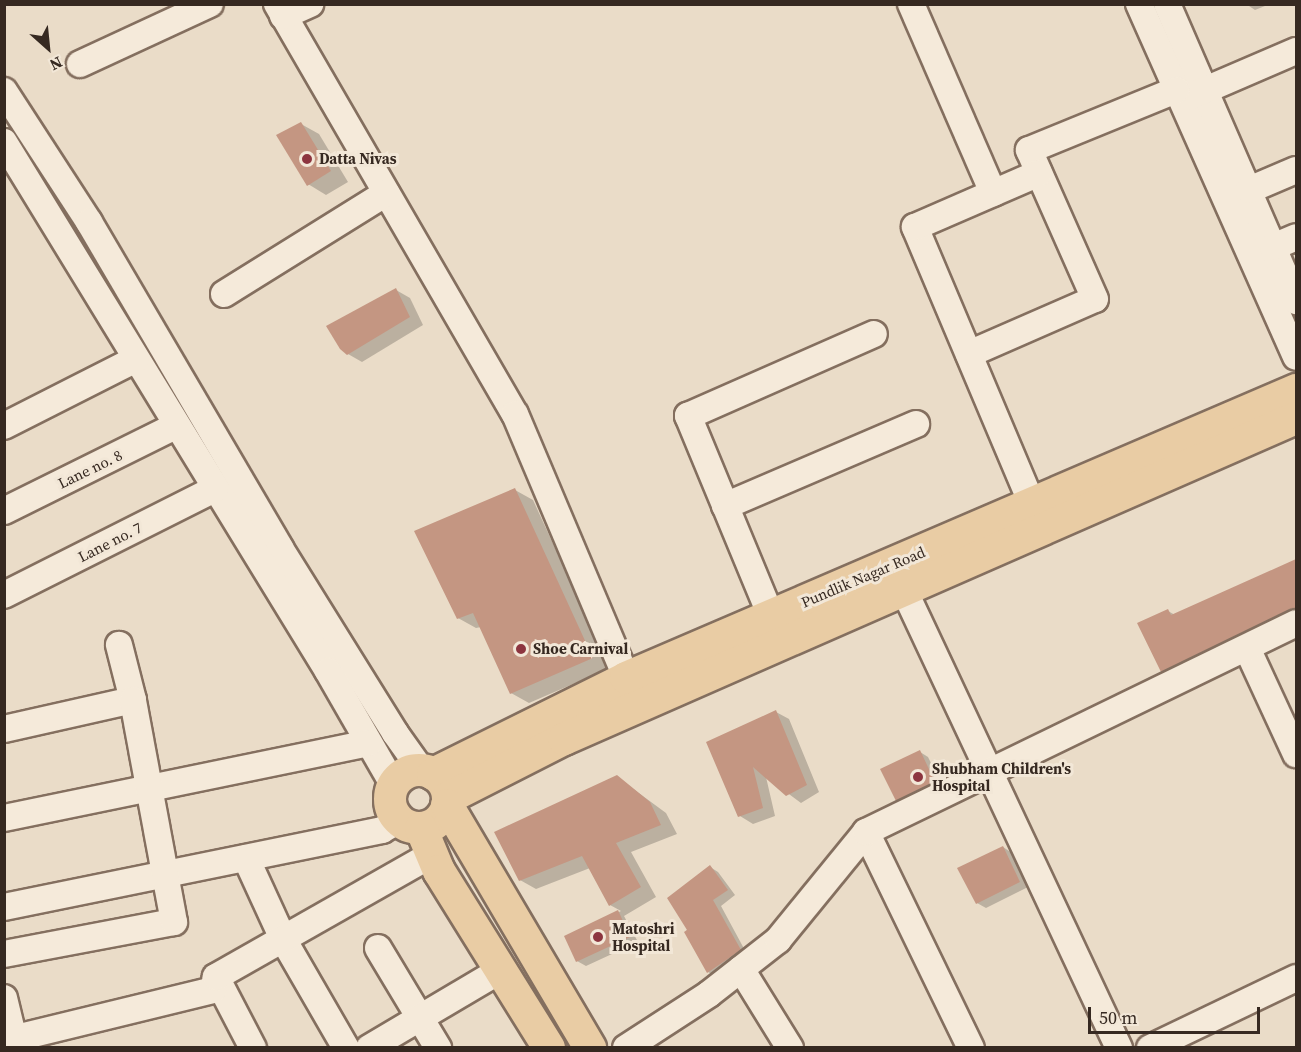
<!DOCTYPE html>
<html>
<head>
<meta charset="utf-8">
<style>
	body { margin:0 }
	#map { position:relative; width:1301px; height:1052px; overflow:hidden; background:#eadcc8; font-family:"Source Serif 4",serif }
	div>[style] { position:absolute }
	.shadow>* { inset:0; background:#0003 }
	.building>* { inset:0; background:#c49682 }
	.roads { filter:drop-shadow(2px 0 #846f5f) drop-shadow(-2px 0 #846f5f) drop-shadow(0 2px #846f5f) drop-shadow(0 -2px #846f5f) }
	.minor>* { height:26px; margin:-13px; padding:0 13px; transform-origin:13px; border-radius:13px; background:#f5eada }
	.major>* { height:32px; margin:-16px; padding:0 16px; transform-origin:16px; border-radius:16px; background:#e9cca4 }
	.major>.ring { margin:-16px; padding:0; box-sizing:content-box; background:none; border:32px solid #e9cca4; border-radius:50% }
	.dots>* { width:16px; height:16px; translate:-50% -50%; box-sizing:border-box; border:3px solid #f2e7d7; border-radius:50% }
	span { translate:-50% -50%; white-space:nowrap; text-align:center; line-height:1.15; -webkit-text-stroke:6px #f2e7d7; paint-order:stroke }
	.poi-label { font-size:15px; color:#362921; font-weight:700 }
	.left { translate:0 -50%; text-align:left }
	.street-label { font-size:15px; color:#362921 }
	.frame { position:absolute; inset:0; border:6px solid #362921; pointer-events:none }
	.north { position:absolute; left:18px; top:18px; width:60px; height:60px; -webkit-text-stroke:4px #f2e7d7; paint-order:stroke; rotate:153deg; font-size:16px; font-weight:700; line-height:24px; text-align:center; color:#362921 }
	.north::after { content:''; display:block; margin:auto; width:21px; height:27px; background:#362921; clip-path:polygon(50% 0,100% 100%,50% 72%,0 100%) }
	.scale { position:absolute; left:1088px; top:1007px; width:172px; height:27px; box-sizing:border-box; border:3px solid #362921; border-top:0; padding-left:8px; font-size:18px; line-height:21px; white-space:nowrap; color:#362921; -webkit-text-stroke:4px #f2e7d7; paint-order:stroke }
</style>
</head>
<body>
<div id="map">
	<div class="shadow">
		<div style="clip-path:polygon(1246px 4px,1270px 4px,1255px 10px)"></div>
		<div style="clip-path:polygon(301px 124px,319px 134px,348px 182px,326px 195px,308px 184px)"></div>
		<div style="clip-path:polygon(396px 290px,410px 298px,423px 325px,362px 362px,348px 354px)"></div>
		<div style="clip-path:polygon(515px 490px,533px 500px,610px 668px,529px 703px,511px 693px,481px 627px,476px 628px,458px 618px)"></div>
		<div style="clip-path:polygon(1296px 561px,1296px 616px,1172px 677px,1162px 671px,1168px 611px,1175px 615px)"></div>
		<div style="clip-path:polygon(776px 712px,789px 719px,819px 792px,801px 803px,766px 777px,775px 816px,753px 824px,740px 816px,708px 743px)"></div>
		<div style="clip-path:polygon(920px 752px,928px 757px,943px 787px,906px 805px,897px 800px)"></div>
		<div style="clip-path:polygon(617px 777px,666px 813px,677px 834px,631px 852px,656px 897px,624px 916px,638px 942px,586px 966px,577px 961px,566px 937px,621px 911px,610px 905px,590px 868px,536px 889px,520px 880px)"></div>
		<div style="clip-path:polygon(1003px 847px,1012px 853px,1028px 887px,986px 908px,977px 903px)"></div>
		<div style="clip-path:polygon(710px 867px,718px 872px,735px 895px,721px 906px,748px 956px,717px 977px,708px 972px,686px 932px)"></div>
	</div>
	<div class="building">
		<div style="clip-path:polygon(301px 122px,331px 171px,307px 186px,276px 135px)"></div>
		<div style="clip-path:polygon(396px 288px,410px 317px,347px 355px,340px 349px,326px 326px)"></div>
		<div style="clip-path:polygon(515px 488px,593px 658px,510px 694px,473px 613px,457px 619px,414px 531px)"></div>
		<div style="clip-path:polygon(1296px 559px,1296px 608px,1161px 672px,1137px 623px,1168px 609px,1171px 615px)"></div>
		<div style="clip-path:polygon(776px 710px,807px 785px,786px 796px,753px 767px,763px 808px,738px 817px,706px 742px)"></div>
		<div style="clip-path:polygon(920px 750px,935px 782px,896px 801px,880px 769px)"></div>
		<div style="clip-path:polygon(617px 775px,650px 802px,661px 825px,616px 843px,641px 887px,609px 906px,582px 856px,519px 881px,494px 832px)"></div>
		<div style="clip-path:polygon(1003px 846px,1020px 882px,976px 904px,957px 868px)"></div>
		<div style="clip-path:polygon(710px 865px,728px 890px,713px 900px,741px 950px,707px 973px,684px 932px,687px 930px,667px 898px)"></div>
		<div style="clip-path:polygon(618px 910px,630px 937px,576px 962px,564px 936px)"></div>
	</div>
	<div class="roads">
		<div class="minor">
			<div style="left:277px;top:4px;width:474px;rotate:59.9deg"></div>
			<div style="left:515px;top:414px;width:306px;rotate:67.1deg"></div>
			<div style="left:911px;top:4px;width:206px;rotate:66.5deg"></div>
			<div style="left:1139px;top:4px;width:386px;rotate:66deg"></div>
			<div style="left:1167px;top:4px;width:324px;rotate:66.5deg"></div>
			<div style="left:283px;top:16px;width:30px;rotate:-24deg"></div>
			<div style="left:80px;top:64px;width:143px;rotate:-24.8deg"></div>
			<div style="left:4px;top:91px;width:156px;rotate:57deg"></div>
			<div style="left:89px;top:222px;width:378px;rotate:59.6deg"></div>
			<div style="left:280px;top:548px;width:218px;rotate:58.1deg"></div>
			<div style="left:395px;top:733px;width:47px;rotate:54.6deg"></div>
			<div style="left:1189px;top:97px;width:116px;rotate:-23.3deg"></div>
			<div style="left:4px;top:142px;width:620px;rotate:58.51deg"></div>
			<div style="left:328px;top:671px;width:133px;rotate:60.1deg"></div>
			<div style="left:1249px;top:190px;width:51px;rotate:-23.1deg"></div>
			<div style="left:1273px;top:247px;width:25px;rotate:-23deg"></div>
			<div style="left:224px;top:294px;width:191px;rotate:-31.9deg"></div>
			<div style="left:969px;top:354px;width:137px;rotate:-23.6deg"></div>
			<div style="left:1095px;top:299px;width:163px;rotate:-113.9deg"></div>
			<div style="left:1029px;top:150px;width:159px;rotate:-22.2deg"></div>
			<div style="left:4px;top:426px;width:148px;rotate:-26.9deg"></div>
			<div style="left:1032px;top:504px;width:301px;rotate:-112.9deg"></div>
			<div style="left:915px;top:227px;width:135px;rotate:-23.5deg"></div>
			<div style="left:725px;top:506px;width:208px;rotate:-23.2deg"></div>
			<div style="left:4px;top:511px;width:191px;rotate:-26.4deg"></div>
			<div style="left:896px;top:573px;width:525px;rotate:64.85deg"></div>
			<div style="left:4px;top:595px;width:236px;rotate:-26.7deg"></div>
			<div style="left:771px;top:616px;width:217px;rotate:-112.5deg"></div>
			<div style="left:688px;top:416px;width:203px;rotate:-23.8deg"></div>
			<div style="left:1247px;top:648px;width:117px;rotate:65.2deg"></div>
			<div style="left:4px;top:729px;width:132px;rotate:-12.7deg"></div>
			<div style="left:133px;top:700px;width:57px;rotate:-104.3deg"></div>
			<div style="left:4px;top:818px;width:372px;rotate:-11.6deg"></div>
			<div style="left:866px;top:832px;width:240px;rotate:64.1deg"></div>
			<div style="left:246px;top:858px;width:89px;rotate:65.4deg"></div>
			<div style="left:283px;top:939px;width:126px;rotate:60deg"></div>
			<div style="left:4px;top:907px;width:386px;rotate:-11.5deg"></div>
			<div style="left:382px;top:830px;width:20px;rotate:-30deg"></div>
			<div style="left:378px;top:948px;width:117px;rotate:59deg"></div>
			<div style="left:4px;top:954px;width:173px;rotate:-10.7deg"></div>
			<div style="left:174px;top:922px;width:226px;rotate:-100.5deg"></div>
			<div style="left:741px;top:969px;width:93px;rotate:58.2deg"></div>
			<div style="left:216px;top:977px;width:80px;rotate:62.5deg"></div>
			<div style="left:4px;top:998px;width:51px;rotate:76.5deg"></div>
			<div style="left:4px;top:1041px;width:215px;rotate:-13.7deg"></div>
			<div style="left:213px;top:990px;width:13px;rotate:-77deg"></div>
			<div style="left:216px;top:977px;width:247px;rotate:-29.6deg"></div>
			<div style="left:369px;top:1048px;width:153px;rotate:-30.6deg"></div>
			<div style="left:626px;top:1048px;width:99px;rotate:-33deg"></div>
			<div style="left:709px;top:994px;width:88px;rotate:-38deg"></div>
			<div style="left:778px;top:940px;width:139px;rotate:-50.8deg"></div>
			<div style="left:866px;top:832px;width:478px;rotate:-25.9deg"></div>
			<div style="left:1150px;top:1048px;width:162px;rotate:-25.6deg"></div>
		</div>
		<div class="major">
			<div class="ring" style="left:390px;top:770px;width:26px;height:26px"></div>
			<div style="left:433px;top:774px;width:216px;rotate:-26.4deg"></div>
			<div style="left:626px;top:678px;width:729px;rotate:-23.26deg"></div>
			<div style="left:448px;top:798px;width:130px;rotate:-27deg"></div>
			<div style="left:564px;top:739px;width:799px;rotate:-23.68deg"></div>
			<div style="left:447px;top:805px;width:282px;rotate:59.5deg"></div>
			<div style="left:421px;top:828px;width:47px;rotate:67.3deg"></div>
			<div style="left:439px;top:871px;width:208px;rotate:58.1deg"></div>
		</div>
	</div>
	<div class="dots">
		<div style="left:307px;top:159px;background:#8d353f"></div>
		<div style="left:521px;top:649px;background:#8d353f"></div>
		<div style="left:918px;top:777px;background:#8d353f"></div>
		<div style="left:598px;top:937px;background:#8d353f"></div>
	</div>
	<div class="poi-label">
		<span class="left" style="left:319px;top:159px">Datta Nivas</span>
		<span class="left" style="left:533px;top:649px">Shoe Carnival</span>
		<span class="left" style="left:932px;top:777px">Shubham Children's<br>Hospital</span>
		<span class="left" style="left:612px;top:937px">Matoshri<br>Hospital</span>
	</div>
	<div class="street-label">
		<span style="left:90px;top:469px;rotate:-26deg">Lane no. 8</span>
		<span style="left:110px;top:542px;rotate:-27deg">Lane no. 7</span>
		<span style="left:863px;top:577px;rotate:-23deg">Pundlik Nagar Road</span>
	</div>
	<div class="frame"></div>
	<div class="north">N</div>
	<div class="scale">50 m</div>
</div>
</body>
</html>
